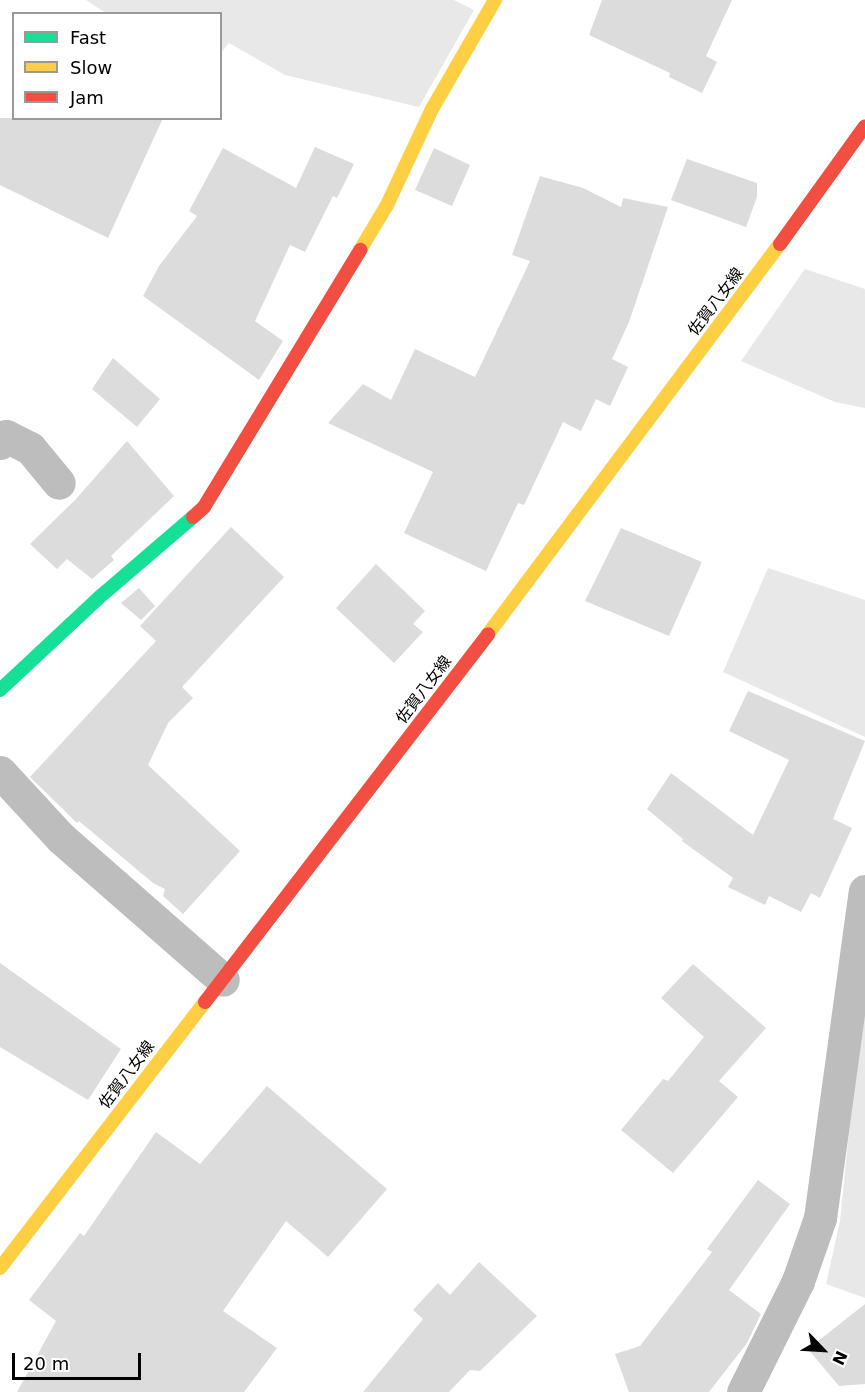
<!DOCTYPE html>
<html>
<head>
<meta charset="utf-8">
<style>
	body { margin:0 }
	#map { position:relative; width:865px; height:1392px; overflow:hidden; background:#fff; font-family:"DejaVu Sans","Noto Sans JP",sans-serif }
	div>[style] { position:absolute }
	.green>* { inset:0; background:#e8e8e8 }
	.building>* { inset:0; background:#dcdcdc }
	.street>* { height:33px; margin:-16.5px; padding:0 16.5px; transform-origin:16.5px; border-radius:16.5px; background:#bdbdbd }
	.fast>* { height:14px; margin:-7px; padding:0 7px; transform-origin:7px; border-radius:7px; background:#16e098 }
	.slow>* { height:14px; margin:-7px; padding:0 7px; transform-origin:7px; border-radius:7px; background:#ffcf43 }
	.jam>* { height:14px; margin:-7px; padding:0 7px; transform-origin:7px; border-radius:7px; background:#f24e42 }
	span { translate:-50% -50%; white-space:nowrap; text-align:center; line-height:1.15; -webkit-text-stroke:4.5px #fff; paint-order:stroke }
	.street-label { font-size:16px; color:#000 }
	.legend { position:absolute; left:12px; top:12px; width:210px; height:108px; box-sizing:border-box; background:#fff; border:2px solid #999; margin:0; padding:8px 10px; list-style:none; font-size:18px; color:#000 }
	.legend li { display:flex; align-items:center; gap:12px; height:30px }
	.legend b { width:30px; border:2px solid #999 }
	.north { position:absolute; left:793px; top:1320px; width:60px; height:60px; -webkit-text-stroke:4px #fff; paint-order:stroke; rotate:115deg; font-size:16px; font-weight:700; line-height:24px; text-align:center; color:#000 }
	.north::after { content:''; display:block; margin:auto; width:21px; height:27px; background:#000; clip-path:polygon(50% 0,100% 100%,50% 72%,0 100%) }
	.scale { position:absolute; left:12px; top:1353px; width:129px; height:27px; box-sizing:border-box; border:3px solid #000; border-top:0; padding-left:8px; font-size:18px; line-height:21px; white-space:nowrap; color:#000; -webkit-text-stroke:4px #fff; paint-order:stroke }
</style>
</head>
<body>
<div id="map">
	<div class="green">
		<div style="clip-path:polygon(86px 0,454px 0,474px 10px,419px 107px,285px 75px,229px 43px,221px 53px,220px 14px,106px 13px)"></div>
		<div style="clip-path:polygon(805px 269px,865px 289px,865px 408px,835px 402px,741px 361px)"></div>
		<div style="clip-path:polygon(768px 568px,865px 600px,865px 737px,723px 672px)"></div>
		<div style="clip-path:polygon(861px 1012px,865px 1015px,865px 1298px,826px 1284px,840px 1221px)"></div>
	</div>
	<div class="building">
		<div style="clip-path:polygon(602px 0,732px 0,706px 56px,717px 62px,702px 93px,669px 77px,670px 73px,589px 35px)"></div>
		<div style="clip-path:polygon(0 118px,163px 118px,108px 238px,0 185px)"></div>
		<div style="clip-path:polygon(315px 147px,354px 164px,337px 198px,333px 196px,305px 252px,290px 245px,255px 321px,283px 341px,259px 380px,143px 296px,159px 266px,197px 216px,189px 211px,223px 148px,296px 188px)"></div>
		<div style="clip-path:polygon(434px 148px,470px 165px,452px 206px,415px 190px)"></div>
		<div style="clip-path:polygon(687px 159px,757px 183px,757px 197px,746px 227px,671px 200px)"></div>
		<div style="clip-path:polygon(540px 176px,583px 188px,621px 207px,623px 198px,668px 207px,629px 322px,612px 359px,628px 367px,610px 406px,596px 399px,581px 431px,563px 422px,524px 505px,518px 503px,486px 571px,404px 533px,433px 472px,328px 423px,363px 384px,391px 400px,415px 349px,475px 377px,530px 261px,512px 255px)"></div>
		<div style="clip-path:polygon(113px 358px,160px 399px,137px 427px,92px 389px)"></div>
		<div style="clip-path:polygon(127px 441px,174px 496px,111px 556px,114px 560px,92px 579px,67px 559px,57px 569px,30px 544px,76px 499px)"></div>
		<div style="clip-path:polygon(231px 527px,284px 577px,182px 687px,193px 698px,168px 723px,148px 765px,240px 851px,183px 914px,163px 896px,165px 889px,153px 883px,79px 821px,77px 823px,30px 777px,156px 641px,140px 626px)"></div>
		<div style="clip-path:polygon(621px 528px,702px 562px,669px 636px,585px 601px)"></div>
		<div style="clip-path:polygon(376px 564px,425px 611px,413px 624px,423px 632px,394px 663px,336px 608px)"></div>
		<div style="clip-path:polygon(139px 588px,155px 606px,141px 620px,121px 603px)"></div>
		<div style="clip-path:polygon(748px 691px,865px 741px,833px 819px,852px 828px,820px 898px,811px 893px,801px 912px,769px 896px,765px 905px,728px 887px,733px 878px,682px 841px,683px 839px,647px 809px,671px 773px,753px 835px,789px 760px,729px 731px)"></div>
		<div style="clip-path:polygon(0 963px,121px 1049px,88px 1100px,0 1047px)"></div>
		<div style="clip-path:polygon(693px 964px,766px 1028px,719px 1081px,738px 1097px,673px 1173px,621px 1130px,663px 1079px,668px 1081px,704px 1037px,661px 998px)"></div>
		<div style="clip-path:polygon(267px 1086px,387px 1189px,328px 1257px,286px 1221px,223px 1311px,277px 1348px,244px 1392px,17px 1392px,56px 1321px,29px 1300px,80px 1233px,84px 1236px,156px 1132px,200px 1164px)"></div>
		<div style="clip-path:polygon(758px 1180px,790px 1204px,729px 1290px,761px 1314px,747px 1343px,709px 1392px,629px 1392px,615px 1354px,640px 1346px,712px 1252px,707px 1249px)"></div>
		<div style="clip-path:polygon(479px 1262px,537px 1316px,480px 1371px,470px 1370px,449px 1392px,363px 1392px,423px 1319px,413px 1310px,438px 1283px,450px 1295px)"></div>
		<div style="clip-path:polygon(865px 1304px,865px 1384px,839px 1386px,808px 1349px)"></div>
	</div>
	<div class="street">
		<div style="left:0;top:443px;width:9px;rotate:-49deg"></div>
		<div style="left:6px;top:436px;width:27px;rotate:27deg"></div>
		<div style="left:30px;top:448px;width:45px;rotate:50.4deg"></div>
		<div style="left:0;top:772px;width:90px;rotate:47.3deg"></div>
		<div style="left:61px;top:838px;width:215px;rotate:41.2deg"></div>
		<div style="left:743px;top:1392px;width:124px;rotate:-63.6deg"></div>
		<div style="left:798px;top:1281px;width:67px;rotate:-70.8deg"></div>
		<div style="left:820px;top:1218px;width:330px;rotate:-82.2deg"></div>
	</div>
	<div class="fast">
		<div style="left:0;top:690px;width:139px;rotate:-43deg"></div>
		<div style="left:102px;top:595px;width:120px;rotate:-40.6deg"></div>
	</div>
	<div class="slow">
		<div style="left:360px;top:250px;width:52px;rotate:-59deg"></div>
		<div style="left:387px;top:205px;width:106px;rotate:-64.9deg"></div>
		<div style="left:432px;top:109px;width:126px;rotate:-60deg"></div>
		<div style="left:488px;top:634px;width:487px;rotate:-53.2deg"></div>
		<div style="left:0;top:1268px;width:336px;rotate:-52.4deg"></div>
	</div>
	<div class="jam">
		<div style="left:780px;top:244px;width:145px;rotate:-54.2deg"></div>
		<div style="left:193px;top:517px;width:15px;rotate:-42deg"></div>
		<div style="left:204px;top:507px;width:301px;rotate:-58.7deg"></div>
		<div style="left:205px;top:1002px;width:464px;rotate:-52.4deg"></div>
	</div>
	<div class="street-label">
		<span style="left:716px;top:302px;rotate:-53deg">佐賀八女線</span>
		<span style="left:424px;top:690px;rotate:-53deg">佐賀八女線</span>
		<span style="left:127px;top:1075px;rotate:-53deg">佐賀八女線</span>
	</div>
	<ul class="legend">
	<li><b style="height:8px;background:#16e098"></b>Fast</li>
	<li><b style="height:8px;background:#ffcf43"></b>Slow</li>
	<li><b style="height:8px;background:#f24e42"></b>Jam</li>
	</ul>
	<div class="north">N</div>
	<div class="scale">20 m</div>
</div>
</body>
</html>
